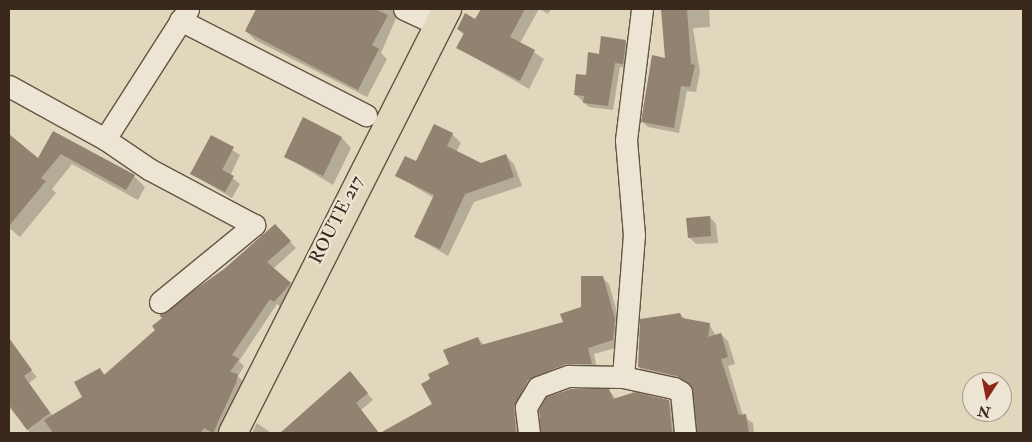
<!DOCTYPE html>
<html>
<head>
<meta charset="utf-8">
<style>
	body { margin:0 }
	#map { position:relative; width:1032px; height:442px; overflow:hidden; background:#e1d7bc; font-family:"IM FELL Double Pica",serif }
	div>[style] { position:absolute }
	.shadow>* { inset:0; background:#0003 }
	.building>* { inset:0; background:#91836f }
	.roads { filter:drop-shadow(1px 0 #645444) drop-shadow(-1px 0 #645444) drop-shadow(0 1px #645444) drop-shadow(0 -1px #645444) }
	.minor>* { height:21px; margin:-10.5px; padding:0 10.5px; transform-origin:10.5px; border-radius:10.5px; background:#ece5d3 }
	.major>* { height:28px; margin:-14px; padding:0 14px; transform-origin:14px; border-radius:14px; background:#e1d7bc }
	span { translate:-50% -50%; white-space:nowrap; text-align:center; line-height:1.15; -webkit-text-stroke:4.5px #ece5d3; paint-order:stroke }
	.street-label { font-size:18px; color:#3a281c }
	.frame { position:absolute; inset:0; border:10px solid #3a281c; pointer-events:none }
	.north { position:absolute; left:962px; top:372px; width:50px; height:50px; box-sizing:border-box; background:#ece5d3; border:1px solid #a5998a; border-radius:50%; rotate:191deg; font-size:14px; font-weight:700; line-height:20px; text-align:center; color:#3a281c }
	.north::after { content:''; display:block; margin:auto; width:18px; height:22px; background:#8f2418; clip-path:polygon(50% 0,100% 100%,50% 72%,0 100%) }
</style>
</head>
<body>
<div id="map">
	<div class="shadow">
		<div style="clip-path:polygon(257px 9px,400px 9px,381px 53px,387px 59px,367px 97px,255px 40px,246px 31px)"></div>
		<div style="clip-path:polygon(482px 9px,539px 9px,520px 43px,544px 59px,529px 89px,458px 48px,464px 35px,458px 29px,476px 20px)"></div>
		<div style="clip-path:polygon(540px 9px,551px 9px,548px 14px)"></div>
		<div style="clip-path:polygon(662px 9px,709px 9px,710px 27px,693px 28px,700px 72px,696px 92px,687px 91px,679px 133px,648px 127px,642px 121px,666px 60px)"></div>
		<div style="clip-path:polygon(625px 41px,630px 46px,627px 68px,620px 67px,613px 110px,589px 107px,575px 94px,600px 55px)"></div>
		<div style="clip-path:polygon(53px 133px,134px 176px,145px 187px,138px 200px,72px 164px,52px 189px,56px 193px,20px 237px,9px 228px,9px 136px,39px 160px)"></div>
		<div style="clip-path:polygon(452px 134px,461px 143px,456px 152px,481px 164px,506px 156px,514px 164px,522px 186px,474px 202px,448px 256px,416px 237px,434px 198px,397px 176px)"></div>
		<div style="clip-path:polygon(212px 137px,240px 155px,230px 176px,240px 184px,232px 198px,192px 174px)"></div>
		<div style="clip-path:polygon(342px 138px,351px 148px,333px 185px,285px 156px)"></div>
		<div style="clip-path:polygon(710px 217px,716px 224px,718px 243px,696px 244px,689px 237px)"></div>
		<div style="clip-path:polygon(281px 232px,296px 248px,273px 269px,296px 290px,281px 308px,277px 304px,239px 361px,244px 366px,238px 376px,243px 382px,222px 433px,30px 433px,9px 407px,9px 346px,37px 377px,29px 383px,53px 416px,84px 397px,100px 370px,105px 375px)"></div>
		<div style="clip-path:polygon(602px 277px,609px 284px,621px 326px,619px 347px,594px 354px,597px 370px,534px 386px,522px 433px,444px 433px,441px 429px,433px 433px,383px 433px,434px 405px,450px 365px,478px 338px,484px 345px,564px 323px,582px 308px)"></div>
		<div style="clip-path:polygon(680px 314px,686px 320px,709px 324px,716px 336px,721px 334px,728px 341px,735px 364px,728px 366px,743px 416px,753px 423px,754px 433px,702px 433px,693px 387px,647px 374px,639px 367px)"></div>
		<div style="clip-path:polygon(350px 373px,373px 400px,361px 410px,379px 433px,281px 433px)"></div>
		<div style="clip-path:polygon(609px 390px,616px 399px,669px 401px,675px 408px,678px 433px,542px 433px)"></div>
		<div style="clip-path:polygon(257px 423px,271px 433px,252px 433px)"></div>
	</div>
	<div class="building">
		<div style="clip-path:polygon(256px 9px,375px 9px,388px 15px,372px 45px,379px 49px,358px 90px,245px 31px)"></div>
		<div style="clip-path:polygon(481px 9px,525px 9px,510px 37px,535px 50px,520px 81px,456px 48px,464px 33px,457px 29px,465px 13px,475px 19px)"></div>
		<div style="clip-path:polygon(661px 9px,687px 9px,691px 64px,695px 65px,690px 87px,681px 86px,674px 128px,641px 122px,652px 55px,665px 58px)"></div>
		<div style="clip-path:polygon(601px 36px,626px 40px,623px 64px,615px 63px,608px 106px,583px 103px,584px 96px,574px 95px,576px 74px,586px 75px,588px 52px,599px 54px)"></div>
		<div style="clip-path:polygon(303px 117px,342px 137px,323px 176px,284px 157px)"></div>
		<div style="clip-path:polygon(434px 124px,453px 133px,447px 146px,481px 163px,506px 154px,514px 177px,465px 194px,440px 249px,414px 237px,434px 195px,395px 176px,405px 156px,416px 161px)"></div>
		<div style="clip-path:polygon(53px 131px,135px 175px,126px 190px,61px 154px,41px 178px,46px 181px,9px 226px,9px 134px,38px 158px)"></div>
		<div style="clip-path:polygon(211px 135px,234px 147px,222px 170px,234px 176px,225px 192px,190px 174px)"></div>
		<div style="clip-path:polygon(710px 216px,711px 236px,688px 238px,686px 218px)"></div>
		<div style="clip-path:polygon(275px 224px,291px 241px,267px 262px,291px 283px,274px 302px,270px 299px,232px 355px,239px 359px,230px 372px,238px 374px,236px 383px,213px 433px,204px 428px,200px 433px,53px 433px,44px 420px,82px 397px,74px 382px,100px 368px,104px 375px,155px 330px,152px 326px,162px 318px,159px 315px,224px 269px)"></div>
		<div style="clip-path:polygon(581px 276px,603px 276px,615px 319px,613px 340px,588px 348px,592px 364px,565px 364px,528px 380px,514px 408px,516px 433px,380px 433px,432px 404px,421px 384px,430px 379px,428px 374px,449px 364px,443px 350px,478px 337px,481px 345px,563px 322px,560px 314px,581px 307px)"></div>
		<div style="clip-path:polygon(680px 313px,682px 318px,710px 323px,708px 337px,721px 333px,728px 357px,721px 359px,739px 415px,746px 414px,749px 433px,697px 433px,691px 385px,677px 376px,638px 367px,640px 319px)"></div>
		<div style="clip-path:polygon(9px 338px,32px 370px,24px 376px,50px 413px,27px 430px,9px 405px)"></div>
		<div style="clip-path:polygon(350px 371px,368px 393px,356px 403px,379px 433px,280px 433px)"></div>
		<div style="clip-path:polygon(571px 389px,609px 389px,613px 399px,635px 392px,669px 400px,672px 433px,541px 433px,539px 410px,546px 397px)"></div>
	</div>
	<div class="roads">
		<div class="minor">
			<div style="left:404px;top:9px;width:38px;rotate:25deg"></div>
			<div style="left:180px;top:20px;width:209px;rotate:27.1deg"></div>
			<div style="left:9px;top:86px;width:110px;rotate:28.9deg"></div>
			<div style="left:160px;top:302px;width:122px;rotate:-39.3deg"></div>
			<div style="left:254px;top:225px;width:119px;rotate:-151.9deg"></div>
			<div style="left:149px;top:169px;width:53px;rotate:-145.7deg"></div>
			<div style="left:105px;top:139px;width:154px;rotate:-57.4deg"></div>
			<div style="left:623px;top:377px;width:142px;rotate:-85.6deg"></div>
			<div style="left:634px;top:235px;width:95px;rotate:-94.8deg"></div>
			<div style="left:626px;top:140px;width:132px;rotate:-83deg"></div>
			<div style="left:529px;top:433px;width:26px;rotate:-97deg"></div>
			<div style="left:526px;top:407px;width:23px;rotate:-59deg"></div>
			<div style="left:538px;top:387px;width:33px;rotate:-20deg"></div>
			<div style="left:569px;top:376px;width:54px;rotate:1.1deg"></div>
			<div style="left:623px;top:377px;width:52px;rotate:12.2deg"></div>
			<div style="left:674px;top:388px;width:8px;rotate:30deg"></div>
			<div style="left:681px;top:392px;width:41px;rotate:84.4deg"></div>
		</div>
		<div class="major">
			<div style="left:233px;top:433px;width:475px;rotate:-63.2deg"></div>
		</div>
	</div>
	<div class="street-label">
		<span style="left:337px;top:220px;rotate:-63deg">ROUTE 217</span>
	</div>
	<div class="frame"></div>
	<div class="north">N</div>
</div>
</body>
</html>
